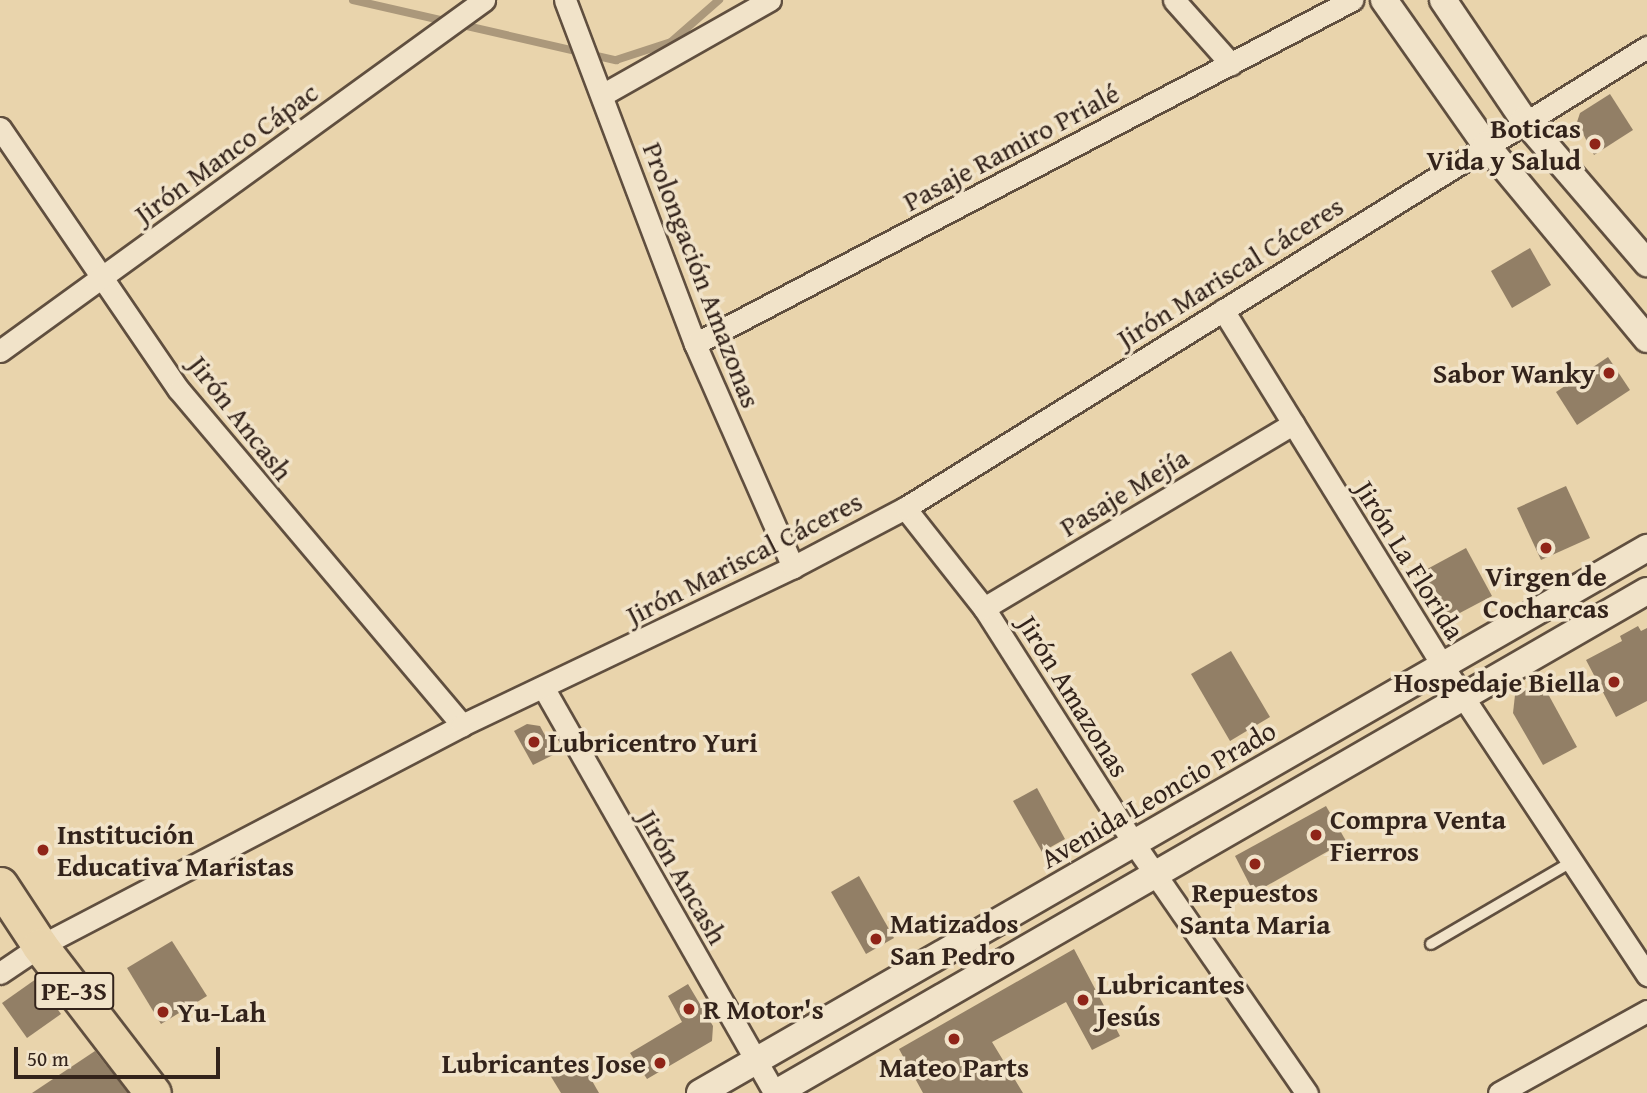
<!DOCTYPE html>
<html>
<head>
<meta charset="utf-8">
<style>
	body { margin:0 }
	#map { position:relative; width:1647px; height:1093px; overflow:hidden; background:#e9d4ac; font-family:"Gentium Book Plus",serif }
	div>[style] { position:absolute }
	.stream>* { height:8px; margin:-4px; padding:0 4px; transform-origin:4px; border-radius:4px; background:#ab987b }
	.building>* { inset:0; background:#927f66 }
	.roads { filter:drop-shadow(2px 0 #604f3f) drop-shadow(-2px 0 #604f3f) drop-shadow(0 2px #604f3f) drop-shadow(0 -2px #604f3f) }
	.service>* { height:10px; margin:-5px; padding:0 5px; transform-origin:5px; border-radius:5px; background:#f1e3c9 }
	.minor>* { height:21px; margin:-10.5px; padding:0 10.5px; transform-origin:10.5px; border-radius:10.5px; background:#f1e3c9 }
	.tertiary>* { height:26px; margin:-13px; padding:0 13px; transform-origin:13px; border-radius:13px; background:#f1e3c9 }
	.trunk>* { height:35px; margin:-17.5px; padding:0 17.5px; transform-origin:17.5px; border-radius:17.5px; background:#e9d4ac }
	.dots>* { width:19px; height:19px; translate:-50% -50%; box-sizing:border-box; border:4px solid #f1e3c9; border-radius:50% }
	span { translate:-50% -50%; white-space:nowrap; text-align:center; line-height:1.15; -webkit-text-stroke:7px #f1e3c9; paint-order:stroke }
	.shield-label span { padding:2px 5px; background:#f1e3c9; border:2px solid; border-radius:5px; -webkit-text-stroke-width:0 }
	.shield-label { font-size:26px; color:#33231b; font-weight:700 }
	.poi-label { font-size:28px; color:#33231b; font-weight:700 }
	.right { translate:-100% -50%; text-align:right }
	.left { translate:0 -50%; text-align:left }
	.street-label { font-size:28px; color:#33231b }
	.scale { position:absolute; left:14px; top:1047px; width:206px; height:32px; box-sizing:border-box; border:4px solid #33231b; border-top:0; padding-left:9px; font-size:21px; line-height:24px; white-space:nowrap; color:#33231b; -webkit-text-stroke:5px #f1e3c9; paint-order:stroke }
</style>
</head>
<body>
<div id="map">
	<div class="stream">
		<div style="left:353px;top:0;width:270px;rotate:12.9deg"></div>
		<div style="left:616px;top:60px;width:58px;rotate:-18.1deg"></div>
		<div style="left:671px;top:42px;width:64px;rotate:-41.2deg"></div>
	</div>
	<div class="building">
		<div style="clip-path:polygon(1610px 94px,1633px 130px,1594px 155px,1577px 122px,1580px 113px)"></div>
		<div style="clip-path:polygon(1530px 248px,1551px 285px,1512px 308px,1491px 271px)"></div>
		<div style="clip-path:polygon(1608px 357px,1630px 390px,1577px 425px,1556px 392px)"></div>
		<div style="clip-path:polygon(1566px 486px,1590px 538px,1541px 560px,1517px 508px)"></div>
		<div style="clip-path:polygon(1466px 548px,1492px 596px,1456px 615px,1437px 609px,1418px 574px)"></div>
		<div style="clip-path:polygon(1638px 626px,1641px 631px,1647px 628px,1647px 701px,1616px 717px,1586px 660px,1622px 641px,1620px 636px)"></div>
		<div style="clip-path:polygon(1231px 651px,1270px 717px,1230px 741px,1191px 674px)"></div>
		<div style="clip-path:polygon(1541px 681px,1577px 747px,1543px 765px,1513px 713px,1515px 695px)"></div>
		<div style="clip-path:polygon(527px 724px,540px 726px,555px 754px,533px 765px,514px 731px)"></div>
		<div style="clip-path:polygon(1037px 788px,1065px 839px,1042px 852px,1013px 801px)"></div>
		<div style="clip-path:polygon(1326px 806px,1346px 841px,1254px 893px,1235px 856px)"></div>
		<div style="clip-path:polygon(859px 876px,894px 938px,866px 954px,831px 892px)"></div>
		<div style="clip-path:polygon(172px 941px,207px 996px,161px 1024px,127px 968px)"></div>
		<div style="clip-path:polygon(1074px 949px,1120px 1036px,1092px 1050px,1066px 1002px,992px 1042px,1023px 1093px,923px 1093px,899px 1049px)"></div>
		<div style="clip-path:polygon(36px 979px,61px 1014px,27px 1038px,2px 1003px)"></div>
		<div style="clip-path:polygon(688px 984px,713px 1026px,712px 1041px,647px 1079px,630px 1053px,682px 1022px,668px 996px)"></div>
		<div style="clip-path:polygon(95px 1051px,128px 1093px,32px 1093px)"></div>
		<div style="clip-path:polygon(579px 1058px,599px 1093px,561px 1093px,550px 1075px)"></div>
	</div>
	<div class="roads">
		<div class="service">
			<div style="left:1431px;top:944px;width:164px;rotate:-30.3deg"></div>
		</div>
		<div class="minor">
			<div style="left:565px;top:0;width:368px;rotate:69.3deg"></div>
			<div style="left:695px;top:344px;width:244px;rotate:66.3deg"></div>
			<div style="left:1174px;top:0;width:86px;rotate:48.3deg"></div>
			<div style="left:602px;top:95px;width:193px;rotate:-29.5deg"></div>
			<div style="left:0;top:128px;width:317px;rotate:55.7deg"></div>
			<div style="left:179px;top:390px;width:439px;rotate:49.8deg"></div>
			<div style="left:1223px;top:310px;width:417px;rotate:58.3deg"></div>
			<div style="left:1442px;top:665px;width:372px;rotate:56.5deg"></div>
			<div style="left:695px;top:344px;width:742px;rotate:-27.64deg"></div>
			<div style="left:0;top:351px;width:598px;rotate:-35.95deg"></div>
			<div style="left:905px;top:508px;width:127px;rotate:51.7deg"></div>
			<div style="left:984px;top:608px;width:281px;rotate:57.5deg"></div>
			<div style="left:1135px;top:845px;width:302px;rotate:55.3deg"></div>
			<div style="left:984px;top:608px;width:360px;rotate:-30.8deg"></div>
			<div style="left:543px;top:687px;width:468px;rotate:60.3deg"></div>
			<div style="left:0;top:973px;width:48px;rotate:-34deg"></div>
			<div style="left:40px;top:946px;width:476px;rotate:-27.6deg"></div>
			<div style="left:462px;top:725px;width:367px;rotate:-25.5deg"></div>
			<div style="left:793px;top:567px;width:127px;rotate:-27.8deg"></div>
			<div style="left:905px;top:508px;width:874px;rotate:-31.85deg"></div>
			<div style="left:1499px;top:1093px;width:169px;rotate:-29deg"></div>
		</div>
		<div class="tertiary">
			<div style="left:1384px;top:0;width:177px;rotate:54.9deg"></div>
			<div style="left:1486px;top:145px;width:252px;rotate:50.3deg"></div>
			<div style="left:1443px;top:0;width:145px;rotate:56deg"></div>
			<div style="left:1524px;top:120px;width:189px;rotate:49.3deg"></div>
			<div style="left:700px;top:1093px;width:1093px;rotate:-29.92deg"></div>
			<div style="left:776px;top:1093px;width:1005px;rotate:-29.96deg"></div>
		</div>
		<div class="trunk">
			<div style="left:0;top:885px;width:73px;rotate:56.7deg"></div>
			<div style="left:40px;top:946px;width:185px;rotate:52.5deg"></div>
		</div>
	</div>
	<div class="dots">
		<div style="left:1595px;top:144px;background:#8f2418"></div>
		<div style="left:1609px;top:373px;background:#8f2418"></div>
		<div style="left:1546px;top:548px;background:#8f2418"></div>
		<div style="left:1614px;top:682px;background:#8f2418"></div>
		<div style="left:534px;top:742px;background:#8f2418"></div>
		<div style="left:1316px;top:835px;background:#8f2418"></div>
		<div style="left:43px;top:850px;background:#8f2418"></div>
		<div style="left:1255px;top:864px;background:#8f2418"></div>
		<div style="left:876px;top:939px;background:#8f2418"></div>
		<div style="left:1083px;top:1000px;background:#8f2418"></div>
		<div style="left:689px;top:1009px;background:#8f2418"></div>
		<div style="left:163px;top:1012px;background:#8f2418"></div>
		<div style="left:954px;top:1039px;background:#8f2418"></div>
		<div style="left:660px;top:1063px;background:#8f2418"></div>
	</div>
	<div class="shield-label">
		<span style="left:74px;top:991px">PE-3S</span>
	</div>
	<div class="poi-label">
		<span class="right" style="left:1581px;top:144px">Boticas<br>Vida y Salud</span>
		<span class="right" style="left:1595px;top:373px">Sabor Wanky</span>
		<span style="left:1546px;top:592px">Virgen de<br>Cocharcas</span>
		<span class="right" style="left:1600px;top:682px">Hospedaje Biella</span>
		<span class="left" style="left:548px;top:742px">Lubricentro Yuri</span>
		<span class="left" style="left:1330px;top:835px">Compra Venta<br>Fierros</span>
		<span class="left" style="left:57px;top:850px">Institución<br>Educativa Maristas</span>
		<span style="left:1255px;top:908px">Repuestos<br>Santa Maria</span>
		<span class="left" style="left:890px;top:939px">Matizados<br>San Pedro</span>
		<span class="left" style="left:1097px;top:1000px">Lubricantes<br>Jesús</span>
		<span class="left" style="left:703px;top:1009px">R Motor's</span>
		<span class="left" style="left:177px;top:1012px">Yu-Lah</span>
		<span class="right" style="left:646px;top:1063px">Lubricantes Jose</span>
		<span style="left:954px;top:1067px">Mateo Parts</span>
	</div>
	<div class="street-label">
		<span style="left:1011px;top:147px;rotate:-28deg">Pasaje Ramiro Prialé</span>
		<span style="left:226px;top:153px;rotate:-36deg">Jirón Manco Cápac</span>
		<span style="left:1230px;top:272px;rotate:-32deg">Jirón Mariscal Cáceres</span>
		<span style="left:702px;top:275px;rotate:69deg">Prolongación Amazonas</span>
		<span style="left:241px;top:418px;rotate:52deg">Jirón Ancash</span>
		<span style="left:1124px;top:492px;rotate:-31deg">Pasaje Mejía</span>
		<span style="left:744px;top:558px;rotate:-27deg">Jirón Mariscal Cáceres</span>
		<span style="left:1410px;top:560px;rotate:58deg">Jirón La Florida</span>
		<span style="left:1074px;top:696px;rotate:58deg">Jirón Amazonas</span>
		<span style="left:1158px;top:794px;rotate:-30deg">Avenida Leoncio Prado</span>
		<span style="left:683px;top:877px;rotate:60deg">Jirón Ancash</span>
	</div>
	<div class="scale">50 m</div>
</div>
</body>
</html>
